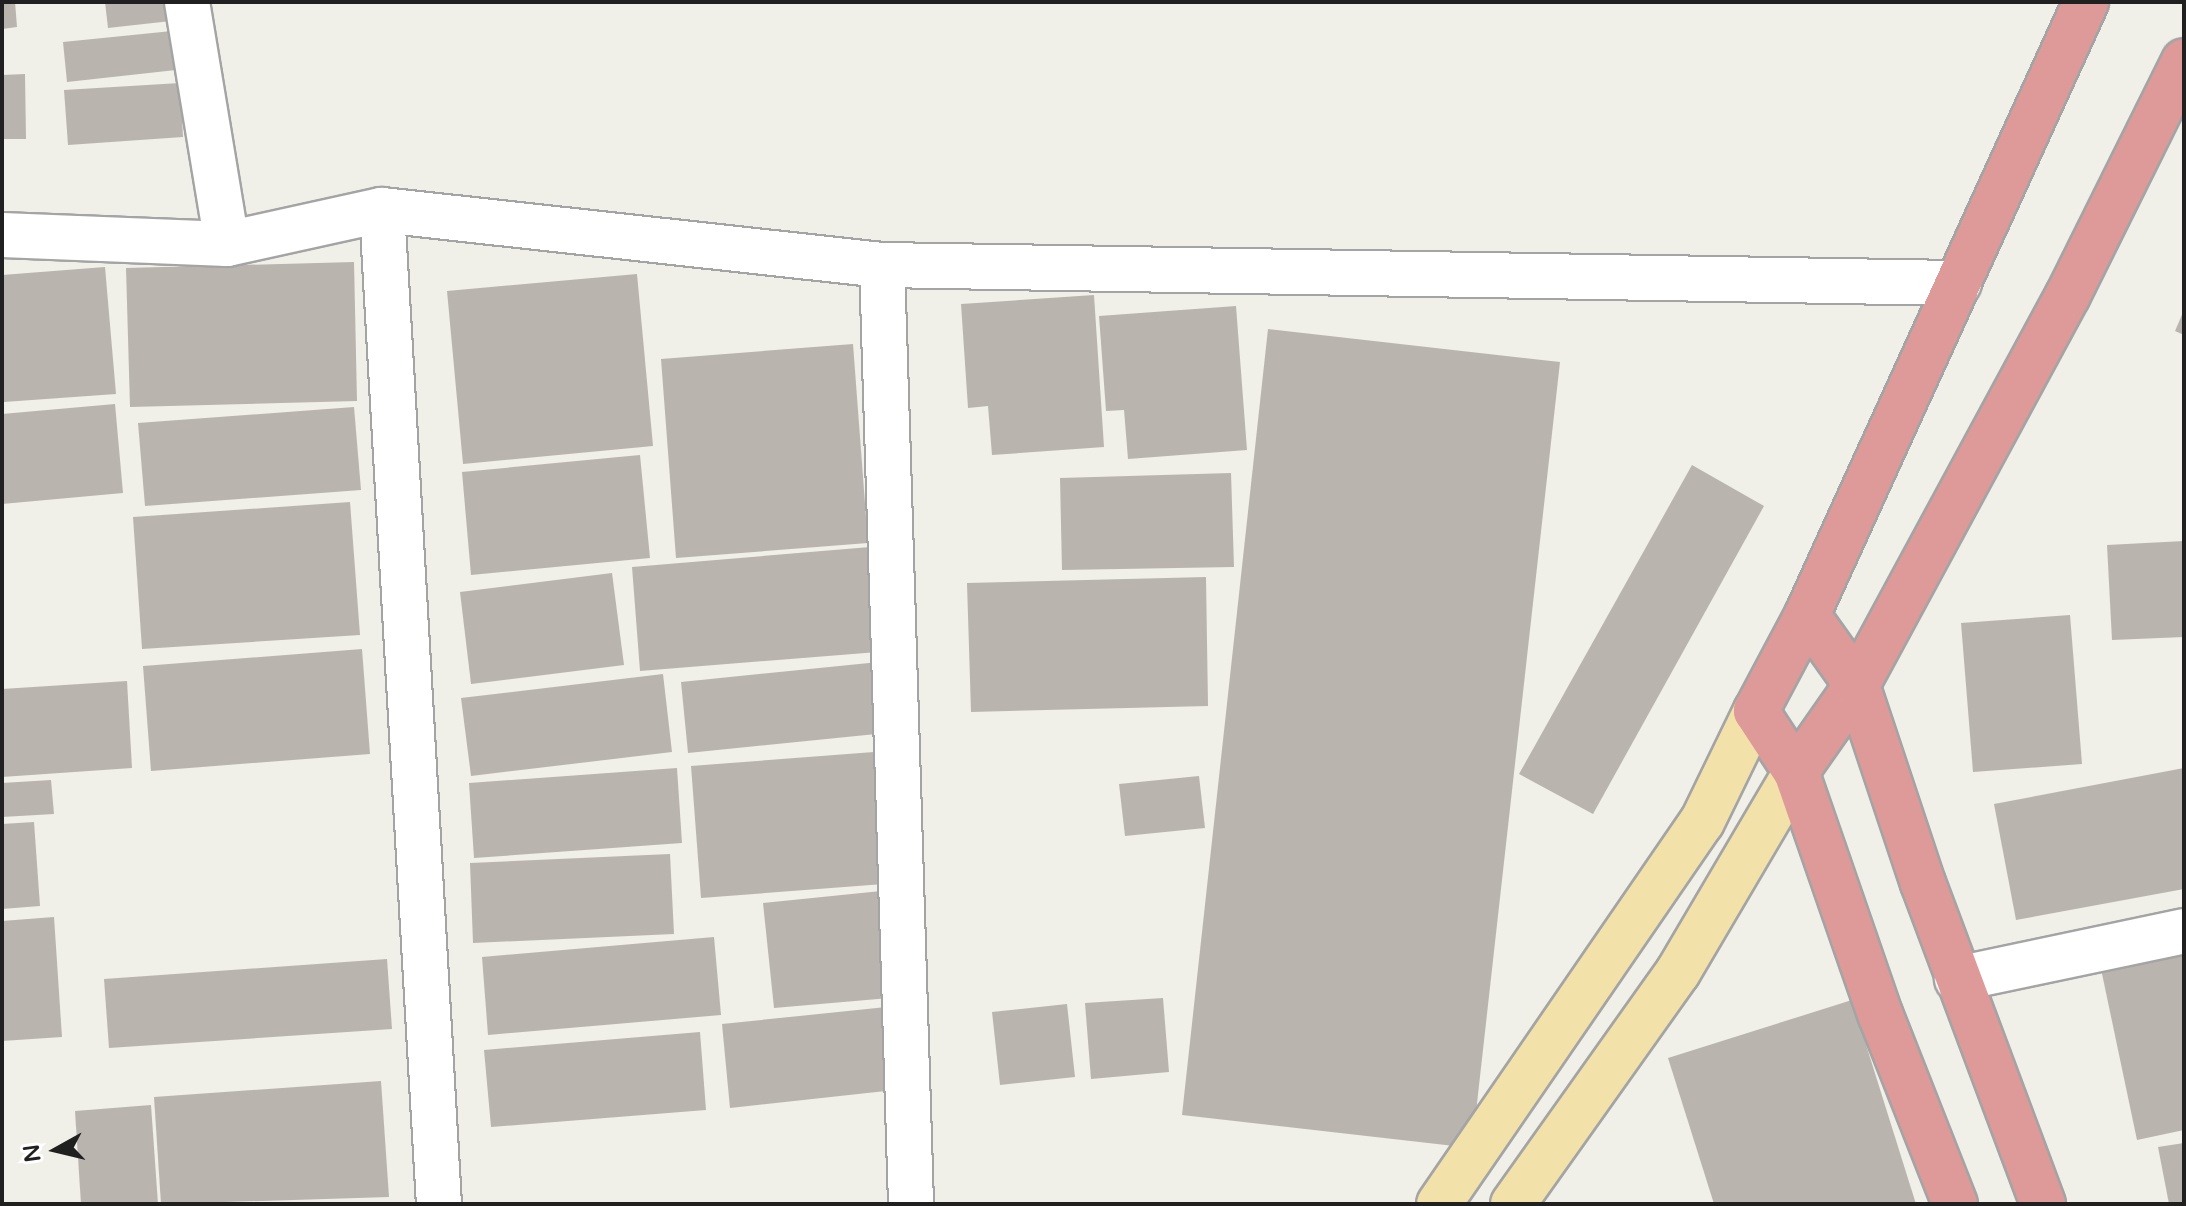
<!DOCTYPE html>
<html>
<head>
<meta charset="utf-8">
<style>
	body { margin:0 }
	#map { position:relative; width:2186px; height:1206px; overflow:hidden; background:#f0efe8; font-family:"Varela Round",sans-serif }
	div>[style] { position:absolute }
	.building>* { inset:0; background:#b9b5ae }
	.roads { filter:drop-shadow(2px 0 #a4a4a4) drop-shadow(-2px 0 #a4a4a4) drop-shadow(0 2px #a4a4a4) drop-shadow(0 -2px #a4a4a4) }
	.minor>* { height:44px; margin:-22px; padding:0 22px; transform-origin:22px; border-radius:22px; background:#fff }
	.major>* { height:44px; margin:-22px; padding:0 22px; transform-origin:22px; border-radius:22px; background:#f2e2aa }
	.highway>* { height:44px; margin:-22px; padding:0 22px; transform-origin:22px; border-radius:22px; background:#de9a98 }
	span { translate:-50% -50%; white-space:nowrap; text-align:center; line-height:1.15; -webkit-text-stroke:8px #fff; paint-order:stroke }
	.frame { position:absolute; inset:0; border:4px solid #202020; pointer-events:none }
	.north { position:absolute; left:16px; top:1110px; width:80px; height:80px; -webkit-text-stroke:6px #fff; paint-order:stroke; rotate:262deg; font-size:22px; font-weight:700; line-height:32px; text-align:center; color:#202020 }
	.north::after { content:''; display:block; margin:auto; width:28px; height:36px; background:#202020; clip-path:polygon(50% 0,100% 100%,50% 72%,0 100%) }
</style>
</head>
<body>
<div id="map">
	<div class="building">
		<div style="clip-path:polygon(2px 2px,15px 2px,17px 27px,2px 29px)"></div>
		<div style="clip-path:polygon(105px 2px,169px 2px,171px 21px,108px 28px)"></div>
		<div style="clip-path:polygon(172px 31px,176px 70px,67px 82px,63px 42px)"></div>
		<div style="clip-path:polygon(25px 74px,26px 139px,2px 139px,2px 75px)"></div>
		<div style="clip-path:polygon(180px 83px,183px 137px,68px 145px,64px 90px)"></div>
		<div style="clip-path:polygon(354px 262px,357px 401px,130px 407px,126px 268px)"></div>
		<div style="clip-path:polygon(105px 267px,116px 394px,4px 402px,2px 275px)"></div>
		<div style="clip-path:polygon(637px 274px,653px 446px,463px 464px,447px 291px)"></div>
		<div style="clip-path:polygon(1094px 295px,1104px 447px,992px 455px,988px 406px,968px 408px,961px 304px)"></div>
		<div style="clip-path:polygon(1236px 306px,1247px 450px,1128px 459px,1124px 410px,1106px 411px,1099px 316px)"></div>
		<div style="clip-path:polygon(2184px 310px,2184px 335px,2175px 331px)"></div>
		<div style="clip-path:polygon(1268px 329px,1560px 362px,1472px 1148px,1182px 1115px)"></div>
		<div style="clip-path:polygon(853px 344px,868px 543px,676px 558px,661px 359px)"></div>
		<div style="clip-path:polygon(115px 404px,123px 493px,2px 504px,2px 414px)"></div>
		<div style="clip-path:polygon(354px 407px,361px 490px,145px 506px,138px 423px)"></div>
		<div style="clip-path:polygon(640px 455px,650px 558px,471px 575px,462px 472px)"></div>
		<div style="clip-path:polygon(1692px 465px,1764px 506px,1593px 814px,1519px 774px)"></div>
		<div style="clip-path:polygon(1231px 473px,1234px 567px,1062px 570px,1060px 478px)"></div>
		<div style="clip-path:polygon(350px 502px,360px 635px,142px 649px,133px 517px)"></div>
		<div style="clip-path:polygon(2184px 541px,2184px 637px,2112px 640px,2107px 545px)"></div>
		<div style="clip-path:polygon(870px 547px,878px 652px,640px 671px,632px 567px)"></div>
		<div style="clip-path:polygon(612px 573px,624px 665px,471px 684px,460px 592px)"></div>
		<div style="clip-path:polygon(1206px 577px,1208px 706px,971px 712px,967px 583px)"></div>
		<div style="clip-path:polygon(2070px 615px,2082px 764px,1973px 772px,1961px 623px)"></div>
		<div style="clip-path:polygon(362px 649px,370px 754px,151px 771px,143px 666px)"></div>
		<div style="clip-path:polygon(879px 662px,886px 733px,688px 753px,681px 682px)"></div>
		<div style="clip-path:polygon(663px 674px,672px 752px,471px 776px,461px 698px)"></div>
		<div style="clip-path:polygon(127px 681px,132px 768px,2px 777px,2px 689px)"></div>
		<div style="clip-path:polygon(887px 751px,897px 883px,701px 898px,691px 766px)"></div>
		<div style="clip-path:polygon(677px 768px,682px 843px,474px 858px,469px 783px)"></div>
		<div style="clip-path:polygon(2184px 768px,2184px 889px,2016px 920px,1994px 804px)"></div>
		<div style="clip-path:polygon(1199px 776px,1205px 828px,1125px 836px,1119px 784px)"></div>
		<div style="clip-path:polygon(51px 780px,54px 814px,2px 817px,2px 783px)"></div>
		<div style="clip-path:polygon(34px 822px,40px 906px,2px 909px,2px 824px)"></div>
		<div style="clip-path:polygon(670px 854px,674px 934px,473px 943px,470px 863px)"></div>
		<div style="clip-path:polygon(891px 890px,901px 997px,774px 1008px,763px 903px)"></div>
		<div style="clip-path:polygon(54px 917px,62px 1037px,2px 1041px,2px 921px)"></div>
		<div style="clip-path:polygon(714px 937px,721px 1015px,488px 1035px,482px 957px)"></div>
		<div style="clip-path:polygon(2184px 952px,2184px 1130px,2137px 1140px,2101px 969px)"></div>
		<div style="clip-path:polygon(387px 959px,392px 1029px,109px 1048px,104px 979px)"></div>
		<div style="clip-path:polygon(1163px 998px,1169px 1072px,1091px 1079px,1085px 1003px)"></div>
		<div style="clip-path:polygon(1852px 1000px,1916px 1204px,1714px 1204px,1668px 1058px)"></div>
		<div style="clip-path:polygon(1067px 1004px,1075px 1077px,1000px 1085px,992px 1012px)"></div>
		<div style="clip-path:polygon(896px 1006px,904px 1089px,730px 1108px,722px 1024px)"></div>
		<div style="clip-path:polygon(700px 1032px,706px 1110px,491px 1127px,484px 1050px)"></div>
		<div style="clip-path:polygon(381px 1081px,389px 1197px,161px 1204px,154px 1097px)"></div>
		<div style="clip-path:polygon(151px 1105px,158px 1204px,81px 1204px,75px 1111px)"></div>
		<div style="clip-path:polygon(2184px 1143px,2184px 1204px,2169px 1204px,2158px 1147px)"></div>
	</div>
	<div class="roads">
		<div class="minor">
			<div style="left:187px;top:2px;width:245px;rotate:80.6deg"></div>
			<div style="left:382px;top:210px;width:503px;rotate:6.28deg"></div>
			<div style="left:882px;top:265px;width:1077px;rotate:0.96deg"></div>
			<div style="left:2px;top:235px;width:225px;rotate:2.3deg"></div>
			<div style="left:227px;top:244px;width:159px;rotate:-12.4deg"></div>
			<div style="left:382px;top:210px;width:996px;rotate:86.72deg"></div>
			<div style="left:882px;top:265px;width:939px;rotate:88.23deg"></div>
			<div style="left:1957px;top:979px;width:232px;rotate:-11.9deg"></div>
		</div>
		<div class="major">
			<div style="left:1439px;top:1204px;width:464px;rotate:-55.5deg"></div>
			<div style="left:1702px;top:822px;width:123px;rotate:-64.1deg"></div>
			<div style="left:1513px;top:1204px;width:285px;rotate:-54.6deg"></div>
			<div style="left:1678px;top:972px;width:232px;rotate:-59.5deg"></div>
		</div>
		<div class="highway">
			<div style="left:1807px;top:615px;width:86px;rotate:54.5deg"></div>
			<div style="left:1857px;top:685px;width:209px;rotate:71.6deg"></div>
			<div style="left:1923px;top:883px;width:343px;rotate:69.5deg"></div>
			<div style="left:1796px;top:772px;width:106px;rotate:-55deg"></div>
			<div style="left:1857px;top:685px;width:443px;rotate:-61.6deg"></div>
			<div style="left:2068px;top:295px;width:261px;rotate:-63.6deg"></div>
			<div style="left:1955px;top:1204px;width:204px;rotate:-111.5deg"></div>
			<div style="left:1880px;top:1014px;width:256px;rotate:-109.1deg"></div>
			<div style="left:1796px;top:772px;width:73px;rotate:-123.3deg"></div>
			<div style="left:1756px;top:711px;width:109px;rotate:-62deg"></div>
			<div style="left:1807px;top:615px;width:674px;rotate:-65.53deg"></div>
		</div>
	</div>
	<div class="frame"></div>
	<div class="north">N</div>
</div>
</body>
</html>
